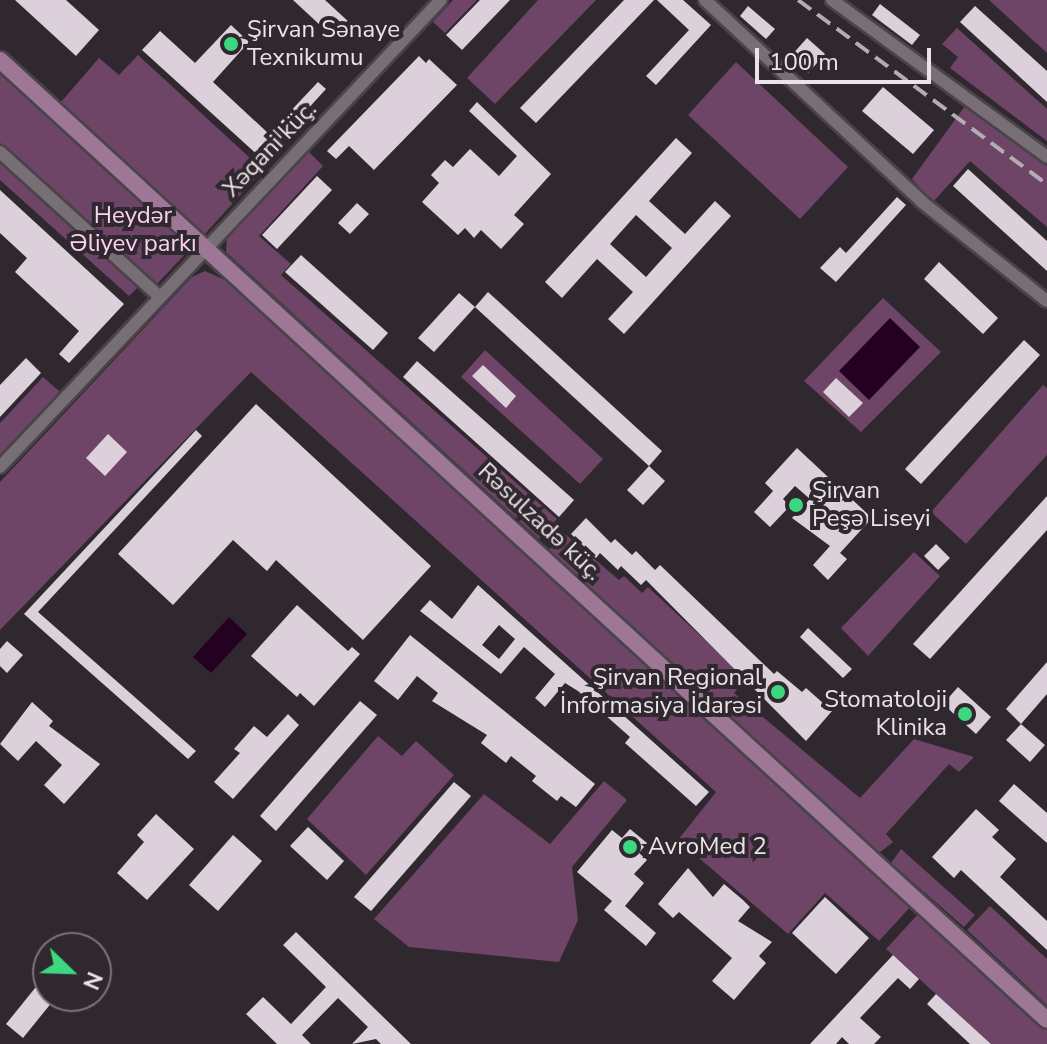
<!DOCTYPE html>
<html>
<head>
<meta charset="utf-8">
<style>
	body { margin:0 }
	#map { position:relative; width:1047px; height:1044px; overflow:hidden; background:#30282f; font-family:"Nunito Sans",sans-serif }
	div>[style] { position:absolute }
	.green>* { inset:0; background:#6e4467 }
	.water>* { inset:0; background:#250121 }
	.building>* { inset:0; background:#dcd1da }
	.roads { filter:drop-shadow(2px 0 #4a4449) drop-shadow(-2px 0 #4a4449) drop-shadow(0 2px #4a4449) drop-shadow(0 -2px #4a4449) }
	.minor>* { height:12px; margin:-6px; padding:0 6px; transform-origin:6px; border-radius:6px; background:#786e76 }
	.major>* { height:16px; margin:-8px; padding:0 8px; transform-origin:8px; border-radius:8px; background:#9e7797 }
	.rail>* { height:4px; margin-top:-2px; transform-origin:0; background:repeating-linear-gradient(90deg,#b3adb2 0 16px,transparent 0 24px) }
	.dots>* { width:22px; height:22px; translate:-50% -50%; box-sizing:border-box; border:4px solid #30282f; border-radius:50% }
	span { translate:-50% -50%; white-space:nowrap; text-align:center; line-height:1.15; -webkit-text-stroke:8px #30282f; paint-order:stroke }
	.poi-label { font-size:24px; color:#eae4e8 }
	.left { translate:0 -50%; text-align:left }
	.right { translate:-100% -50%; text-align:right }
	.street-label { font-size:24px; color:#eae4e8 }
	.park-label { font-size:24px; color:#fbd0f2 }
	.north { position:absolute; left:32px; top:932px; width:80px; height:80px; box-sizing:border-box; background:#30282f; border:2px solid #7a7379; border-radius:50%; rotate:113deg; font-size:22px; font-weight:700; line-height:32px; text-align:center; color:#eae4e8 }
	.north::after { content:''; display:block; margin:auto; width:28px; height:36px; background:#3cd77e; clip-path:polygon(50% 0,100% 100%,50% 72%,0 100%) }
	.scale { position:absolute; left:755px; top:48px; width:176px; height:36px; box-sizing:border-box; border:4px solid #eae4e8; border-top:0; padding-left:10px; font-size:24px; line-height:28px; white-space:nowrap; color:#eae4e8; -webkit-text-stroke:6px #30282f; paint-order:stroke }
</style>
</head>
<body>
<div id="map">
	<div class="green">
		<div style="clip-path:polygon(453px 0,477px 0,445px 33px,433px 22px)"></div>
		<div style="clip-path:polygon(538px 0,596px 0,495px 104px,467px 78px)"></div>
		<div style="clip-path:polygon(989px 0,1047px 0,1047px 53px)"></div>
		<div style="clip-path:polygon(957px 28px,1047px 109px,1047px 141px,950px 68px,958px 57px,942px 44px)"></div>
		<div style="clip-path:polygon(138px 55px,263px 170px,203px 236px,61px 102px,99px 58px,119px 75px)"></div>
		<div style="clip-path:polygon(736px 62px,848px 167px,800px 219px,688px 115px)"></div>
		<div style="clip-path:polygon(0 73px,191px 248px,155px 286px,0 143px)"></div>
		<div style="clip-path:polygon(965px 106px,1047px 166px,1047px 227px,970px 161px,933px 202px,912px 179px)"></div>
		<div style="clip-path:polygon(307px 150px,323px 166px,259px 236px,291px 264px,281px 275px,557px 519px,539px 539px,226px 252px,227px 236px)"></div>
		<div style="clip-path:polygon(0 156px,141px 284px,129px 296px,0 180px)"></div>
		<div style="clip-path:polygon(205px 271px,225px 280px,336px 378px,912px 905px,879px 941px,825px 893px,788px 934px,678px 840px,716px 792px,251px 372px,0 630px,0 482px,192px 277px)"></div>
		<div style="clip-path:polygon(883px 298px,941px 352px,861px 432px,804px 381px)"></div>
		<div style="clip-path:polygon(485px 350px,603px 459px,580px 484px,461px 377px)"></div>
		<div style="clip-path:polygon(43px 377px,60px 392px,0 456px,0 423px)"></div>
		<div style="clip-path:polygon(1043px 385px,1047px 388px,1047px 455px,966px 544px,931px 512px)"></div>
		<div style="clip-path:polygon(564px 533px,619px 580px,624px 576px,642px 593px,648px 587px,746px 678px,734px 693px,860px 798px,914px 739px,974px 757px,959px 772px,949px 764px,886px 834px,893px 842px,879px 853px,549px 550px)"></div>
		<div style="clip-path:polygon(914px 552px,940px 576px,868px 656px,841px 628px)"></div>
		<div style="clip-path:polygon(378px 736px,402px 756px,416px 741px,454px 775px,366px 875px,307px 819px)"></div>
		<div style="clip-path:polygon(604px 781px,627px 800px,572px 867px,578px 920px,559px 962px,409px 947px,374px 919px,484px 794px,550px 844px)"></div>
		<div style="clip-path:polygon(901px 849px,975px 915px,964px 927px,891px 863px)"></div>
		<div style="clip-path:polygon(990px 906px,1047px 959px,1047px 1005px,967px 930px)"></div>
		<div style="clip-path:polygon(920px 912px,1047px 1029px,1047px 1044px,991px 1044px,893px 955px,886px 949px)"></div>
	</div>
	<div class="water">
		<div style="clip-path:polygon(890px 318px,920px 347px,869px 400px,839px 371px)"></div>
		<div style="clip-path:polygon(229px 617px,247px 634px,211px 673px,193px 657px)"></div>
	</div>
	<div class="building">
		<div style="clip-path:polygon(15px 0,66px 0,99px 30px,76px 56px)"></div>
		<div style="clip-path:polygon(293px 0,325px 0,350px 23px,335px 39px)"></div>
		<div style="clip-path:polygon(480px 0,510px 0,462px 50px,446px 35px)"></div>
		<div style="clip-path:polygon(624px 0,654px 0,536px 123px,520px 108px)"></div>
		<div style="clip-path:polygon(657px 0,683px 0,711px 25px,656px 85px,646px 76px,689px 30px)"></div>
		<div style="clip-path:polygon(880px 4px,920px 35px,912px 45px,872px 15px)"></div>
		<div style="clip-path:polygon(748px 6px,775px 29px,766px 39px,740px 16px)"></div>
		<div style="clip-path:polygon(975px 6px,1047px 71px,1047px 102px,960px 22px)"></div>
		<div style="clip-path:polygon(231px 25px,249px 42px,213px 82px,269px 134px,318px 82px,326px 89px,262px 159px,142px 50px,160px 31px,195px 63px)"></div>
		<div style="clip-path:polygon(807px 38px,825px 54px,808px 73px,790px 57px)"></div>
		<div style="clip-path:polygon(419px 56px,426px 63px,429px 59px,457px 85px,374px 170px,349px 146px,336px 159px,327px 151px)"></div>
		<div style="clip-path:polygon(883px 87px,934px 130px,913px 154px,862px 111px)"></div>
		<div style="clip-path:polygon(477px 102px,551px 174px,514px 215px,524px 224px,501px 249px,481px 230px,474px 238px,465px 228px,458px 235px,422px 202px,439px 183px,431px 175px,445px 160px,453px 167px,470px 149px,499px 176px,517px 156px,469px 111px)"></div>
		<div style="clip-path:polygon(evenodd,676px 138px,692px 153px,649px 201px,685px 234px,715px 201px,731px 216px,624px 334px,608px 319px,633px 292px,597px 259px,562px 298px,545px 282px,676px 138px,636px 215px,672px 248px,646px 277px,610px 244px,636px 215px)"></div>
		<div style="clip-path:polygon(968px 169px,1047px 241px,1047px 271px,953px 186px)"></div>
		<div style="clip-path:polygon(317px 176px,332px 190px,277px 249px,262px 235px)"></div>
		<div style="clip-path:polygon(0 190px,124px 304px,69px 363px,59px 354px,79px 331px,15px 272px,27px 258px,0 233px)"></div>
		<div style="clip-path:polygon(897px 197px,906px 205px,836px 282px,820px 268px,840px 247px,846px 253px)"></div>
		<div style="clip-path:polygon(357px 203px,369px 214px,350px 234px,338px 223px)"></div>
		<div style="clip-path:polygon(301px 255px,388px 333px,373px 350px,285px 272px)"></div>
		<div style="clip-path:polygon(939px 262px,998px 318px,983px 334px,924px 279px)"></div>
		<div style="clip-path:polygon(488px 292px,662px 451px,649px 466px,475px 307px)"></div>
		<div style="clip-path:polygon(459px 293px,475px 307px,434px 352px,418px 338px)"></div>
		<div style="clip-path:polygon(1024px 340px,1040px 355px,921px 484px,905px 469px)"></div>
		<div style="clip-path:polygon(26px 358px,41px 373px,0 417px,0 385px)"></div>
		<div style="clip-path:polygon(417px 361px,574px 500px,559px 517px,403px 377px)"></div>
		<div style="clip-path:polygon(483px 365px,516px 396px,506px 408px,472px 376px)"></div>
		<div style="clip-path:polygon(836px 378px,863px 403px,849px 417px,823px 392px)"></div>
		<div style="clip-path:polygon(256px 404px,431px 566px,363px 640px,276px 560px,267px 571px,233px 540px,173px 605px,118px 554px)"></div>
		<div style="clip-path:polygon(196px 430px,202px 436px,38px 612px,196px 751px,188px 759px,24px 614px)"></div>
		<div style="clip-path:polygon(108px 434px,127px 452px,105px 476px,86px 458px)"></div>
		<div style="clip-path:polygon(797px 448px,872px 518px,840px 553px,847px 559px,828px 580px,813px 565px,830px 546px,792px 518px,810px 499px,795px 486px,783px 499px,790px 506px,770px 527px,754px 512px,773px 491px,765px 483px)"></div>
		<div style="clip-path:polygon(649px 466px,665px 481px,643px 505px,627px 490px)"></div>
		<div style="clip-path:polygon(1047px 496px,1047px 530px,930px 659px,913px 644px)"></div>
		<div style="clip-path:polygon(586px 518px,611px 543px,615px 539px,632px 555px,636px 551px,655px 570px,660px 565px,774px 674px,777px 671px,802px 692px,806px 688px,832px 711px,806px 741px,646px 580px,641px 585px,621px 566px,618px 570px,600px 553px,596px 558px,571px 534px)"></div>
		<div style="clip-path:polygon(936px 544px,950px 558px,938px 570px,924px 556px)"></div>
		<div style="clip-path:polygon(evenodd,478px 585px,709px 792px,696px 806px,625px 743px,630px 737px,578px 691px,565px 683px,545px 707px,535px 698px,555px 674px,524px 647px,501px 674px,420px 611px,430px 600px,452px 619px,478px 585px,499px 625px,515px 639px,499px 659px,482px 645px,499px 625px)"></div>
		<div style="clip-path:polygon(297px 605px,348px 651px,352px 647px,360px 654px,314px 706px,300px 693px,297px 697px,251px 656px)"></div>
		<div style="clip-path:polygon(808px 628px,852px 669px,843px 678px,800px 637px)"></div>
		<div style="clip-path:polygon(410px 635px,595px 784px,576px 807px,561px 796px,557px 801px,532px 781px,536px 776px,511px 756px,506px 763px,481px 743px,487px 735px,432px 701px,438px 693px,417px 676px,398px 700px,374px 681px)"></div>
		<div style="clip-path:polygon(7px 641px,23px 655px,7px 673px,0 666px,0 649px)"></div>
		<div style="clip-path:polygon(1047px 662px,1047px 694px,1021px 724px,1006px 709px)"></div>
		<div style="clip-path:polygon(958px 687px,991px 717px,976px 734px,943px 704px)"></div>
		<div style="clip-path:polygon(360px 701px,377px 715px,276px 831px,260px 816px)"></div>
		<div style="clip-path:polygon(32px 702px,53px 721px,49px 726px,100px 764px,64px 804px,44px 785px,62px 765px,36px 741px,18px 761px,0 744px)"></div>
		<div style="clip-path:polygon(288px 714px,299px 725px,233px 799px,214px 782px,240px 753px,234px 749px,254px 726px,267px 737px)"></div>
		<div style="clip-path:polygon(1021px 724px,1045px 745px,1030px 762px,1006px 740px)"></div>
		<div style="clip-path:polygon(454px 782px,471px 796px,371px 911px,354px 897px)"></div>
		<div style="clip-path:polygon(1014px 784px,1047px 813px,1047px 843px,999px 801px)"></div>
		<div style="clip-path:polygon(976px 809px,999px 830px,992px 837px,1016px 859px,1000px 877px,1047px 921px,1047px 950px,961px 870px,954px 878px,932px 857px)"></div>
		<div style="clip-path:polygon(156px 814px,194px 849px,147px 900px,117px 873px,144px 842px,137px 835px)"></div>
		<div style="clip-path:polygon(308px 827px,344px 861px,327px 880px,290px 846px)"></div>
		<div style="clip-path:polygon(630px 829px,647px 843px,639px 853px,647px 860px,634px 874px,644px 883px,625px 906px,656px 933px,646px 946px,604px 910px,612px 901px,577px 872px,612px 830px,622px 838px)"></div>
		<div style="clip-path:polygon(233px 835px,262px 861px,218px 911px,189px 885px)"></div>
		<div style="clip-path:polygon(688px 868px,713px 897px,724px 884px,743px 900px,750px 907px,738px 921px,772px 942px,759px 956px,766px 963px,734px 1000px,712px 981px,732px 958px,679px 912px,673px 918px,658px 904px)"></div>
		<div style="clip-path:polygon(825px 897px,869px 938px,836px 974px,792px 933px)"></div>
		<div style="clip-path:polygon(296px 932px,375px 1009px,411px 1044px,381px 1044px,376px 1039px,352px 1044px,368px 1027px,338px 998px,302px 1035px,311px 1044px,277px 1044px,246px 1014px,263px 997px,291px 1024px,326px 987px,283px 945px)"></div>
		<div style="clip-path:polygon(893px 955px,919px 979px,910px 989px,898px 978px,860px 1018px,881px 1037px,874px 1044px,849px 1044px,842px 1037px,836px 1044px,810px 1044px)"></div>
		<div style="clip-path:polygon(48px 972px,48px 996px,57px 996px,23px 1038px,6px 1024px)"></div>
		<div style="clip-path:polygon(936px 994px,991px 1044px,970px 1044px,927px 1004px)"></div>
	</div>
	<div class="roads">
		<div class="minor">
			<div style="left:705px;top:0;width:296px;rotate:42.9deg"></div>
			<div style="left:922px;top:202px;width:159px;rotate:38.4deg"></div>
			<div style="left:832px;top:0;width:266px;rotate:36.1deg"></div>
			<div style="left:0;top:152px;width:216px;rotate:42.2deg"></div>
			<div style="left:0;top:467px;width:642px;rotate:-46.64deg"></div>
		</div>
		<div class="major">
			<div style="left:0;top:60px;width:1420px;rotate:42.52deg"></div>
		</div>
	</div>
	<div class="rail">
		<div style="left:798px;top:0;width:310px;rotate:36.5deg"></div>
	</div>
	<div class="dots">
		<div style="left:231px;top:44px;background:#3cd77e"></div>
		<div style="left:796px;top:505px;background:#3cd77e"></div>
		<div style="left:778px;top:692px;background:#3cd77e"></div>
		<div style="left:965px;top:714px;background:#3cd77e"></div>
		<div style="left:630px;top:847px;background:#3cd77e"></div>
	</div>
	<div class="poi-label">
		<span class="left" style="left:247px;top:44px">Şirvan Sənaye<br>Texnikumu</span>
		<span class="left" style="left:812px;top:505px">Şirvan<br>Peşə Liseyi</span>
		<span class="right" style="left:762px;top:692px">Şirvan Regional<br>İnformasiya İdarəsi</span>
		<span class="right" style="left:947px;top:714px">Stomatoloji<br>Klinika</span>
		<span class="left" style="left:648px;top:847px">AvroMed 2</span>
	</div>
	<div class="street-label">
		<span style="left:270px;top:149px;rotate:-46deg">Xəqani küç.</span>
		<span style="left:540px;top:522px;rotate:43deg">Rəsulzadə küç.</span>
	</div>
	<div class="park-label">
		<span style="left:133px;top:230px">Heydər<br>Əliyev parkı</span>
	</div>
	<div class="north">N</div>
	<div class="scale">100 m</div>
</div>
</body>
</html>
